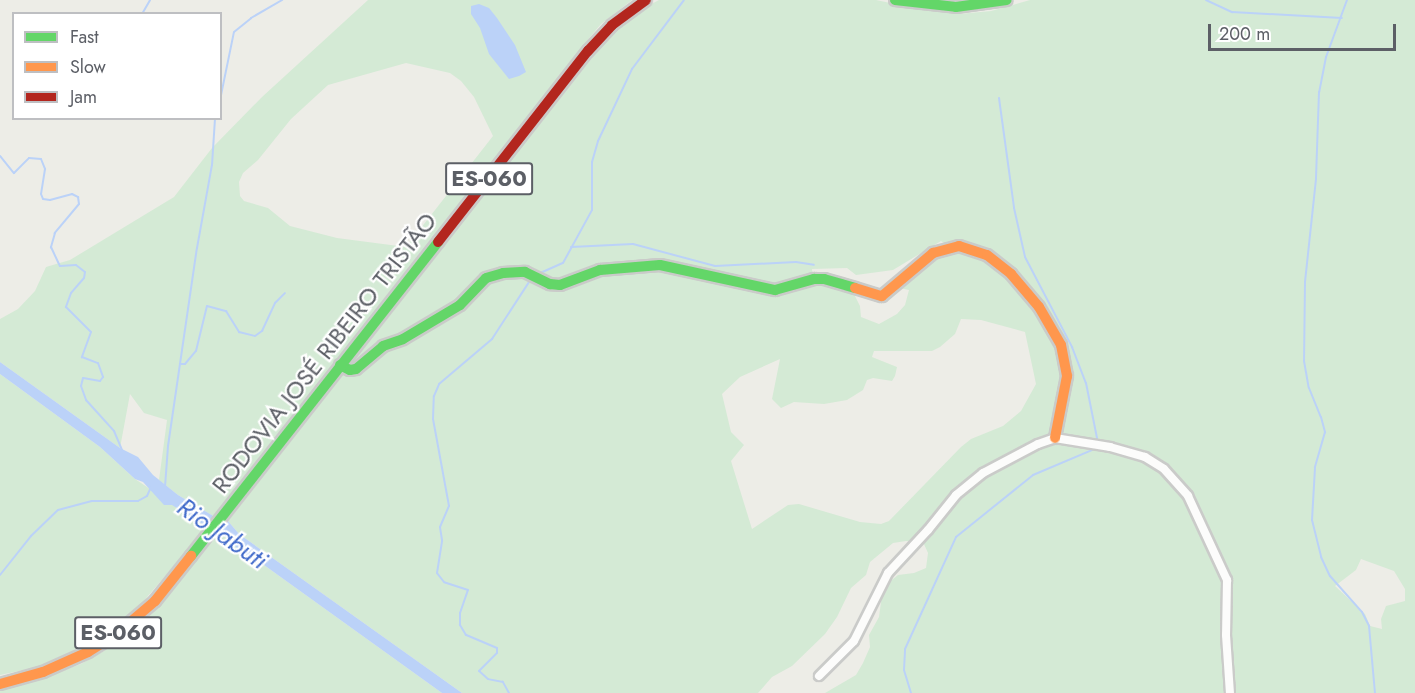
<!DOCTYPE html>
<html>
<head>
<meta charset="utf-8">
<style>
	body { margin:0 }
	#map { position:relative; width:1415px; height:693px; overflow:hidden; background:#edede7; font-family:Jost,sans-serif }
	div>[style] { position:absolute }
	.green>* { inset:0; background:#d4ead5 }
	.water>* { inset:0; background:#bbd2f8 }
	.stream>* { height:2px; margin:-1px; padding:0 1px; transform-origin:1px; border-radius:1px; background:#bbd2f8 }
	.roads { filter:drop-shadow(2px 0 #cacbc9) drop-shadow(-2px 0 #cacbc9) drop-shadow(0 2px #cacbc9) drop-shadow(0 -2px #cacbc9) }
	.street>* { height:8px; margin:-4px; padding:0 4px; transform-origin:4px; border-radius:4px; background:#fcfcfb }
	.fast>* { height:10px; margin:-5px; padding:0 5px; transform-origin:5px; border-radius:5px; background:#63d668 }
	.slow>* { height:10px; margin:-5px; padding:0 5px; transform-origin:5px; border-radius:5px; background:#ff974d }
	.jam>* { height:10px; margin:-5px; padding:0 5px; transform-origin:5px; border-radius:5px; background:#b3261e }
	span { translate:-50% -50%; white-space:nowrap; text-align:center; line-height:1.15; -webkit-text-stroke:4.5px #fff; paint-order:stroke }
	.shield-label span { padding:2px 4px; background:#fff; border:2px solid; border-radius:4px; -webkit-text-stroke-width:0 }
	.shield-label { font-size:22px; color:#5c5f66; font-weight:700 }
	.street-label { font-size:24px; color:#5c5f66 }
	.water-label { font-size:26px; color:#406aca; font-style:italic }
	.legend { position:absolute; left:12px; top:12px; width:210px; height:108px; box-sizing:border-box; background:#fff; border:2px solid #bebfc2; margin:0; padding:8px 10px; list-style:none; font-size:18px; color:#5c5f66 }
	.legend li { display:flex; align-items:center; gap:12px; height:30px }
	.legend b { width:30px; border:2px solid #bebfc2 }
	.scale { position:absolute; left:1208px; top:24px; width:188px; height:27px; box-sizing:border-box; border:3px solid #5c5f66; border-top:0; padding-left:8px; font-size:18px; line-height:21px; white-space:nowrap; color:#5c5f66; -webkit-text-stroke:4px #fff; paint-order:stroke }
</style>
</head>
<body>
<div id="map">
	<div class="green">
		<div style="clip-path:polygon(evenodd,368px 0,632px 0,601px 24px,590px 37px,215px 517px,178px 495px,159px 480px,167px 420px,144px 413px,130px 394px,120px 448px,0 362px,0 319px,18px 309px,35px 291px,46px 267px,70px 260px,174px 197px,212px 148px,262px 97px,368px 0,406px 63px,450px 73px,461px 81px,474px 97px,493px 136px,406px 247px,337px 238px,290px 226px,268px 208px,244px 201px,240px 196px,239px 182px,243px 173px,258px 160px,291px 119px,328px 85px,406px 63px)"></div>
		<div style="clip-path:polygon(evenodd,659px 0,876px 0,924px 10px,959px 14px,991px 11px,1030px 0,1415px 0,1415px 693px,825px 693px,856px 675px,863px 663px,870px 647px,869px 635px,879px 617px,883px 587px,898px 575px,914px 573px,926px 568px,928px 553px,923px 542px,906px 541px,893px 543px,870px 562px,866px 575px,851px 588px,837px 617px,825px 634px,792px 666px,772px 677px,758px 693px,462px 693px,239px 534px,228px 521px,492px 184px,611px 34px,644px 8px,659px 0,941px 241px,952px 249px,915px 265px,895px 287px,909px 290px,905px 305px,897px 314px,879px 324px,861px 317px,860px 306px,853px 292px,813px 281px,812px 269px,847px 268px,856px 275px,893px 270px,941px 241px,659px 0,961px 319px,981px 320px,1025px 332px,1036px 384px,1021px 411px,1003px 426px,971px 439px,961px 447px,889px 521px,881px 524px,860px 522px,799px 504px,788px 505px,752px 529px,731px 461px,744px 445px,731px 432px,722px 394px,740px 377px,780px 359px,772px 399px,781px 408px,794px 402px,824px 404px,847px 400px,863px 390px,867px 380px,873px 378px,892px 381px,895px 376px,897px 367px,872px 357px,874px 351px,932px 351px,940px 347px,955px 334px,961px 319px,659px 0,1361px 559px,1394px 571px,1405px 589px,1405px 601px,1386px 606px,1381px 619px,1382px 629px,1370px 626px,1365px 614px,1335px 586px,1356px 570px,1361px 559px)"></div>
		<div style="clip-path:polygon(0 374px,100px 447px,135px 479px,207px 527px,136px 610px,97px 640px,76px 652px,33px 668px,0 675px)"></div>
		<div style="clip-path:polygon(220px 531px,244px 555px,257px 560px,442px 693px,0 693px,0 690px,37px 680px,81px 664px,104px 651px,145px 619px)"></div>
	</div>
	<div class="water">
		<div style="clip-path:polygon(479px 4px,489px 8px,497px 18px,515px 45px,526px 72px,519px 76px,509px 79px,489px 54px,480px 28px,471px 14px,471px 6px)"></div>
		<div style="clip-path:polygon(0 362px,120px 448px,138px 457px,153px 475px,178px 495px,215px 517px,207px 527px,172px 505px,164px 505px,143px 482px,135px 479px,100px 447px,0 374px)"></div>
		<div style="clip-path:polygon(228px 521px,239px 534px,462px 693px,442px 693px,257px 560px,244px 555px,220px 531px)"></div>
	</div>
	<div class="stream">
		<div style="left:1206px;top:0;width:29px;rotate:25deg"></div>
		<div style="left:1232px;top:12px;width:110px;rotate:3.1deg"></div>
		<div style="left:1347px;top:0;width:61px;rotate:110.2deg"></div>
		<div style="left:1326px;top:57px;width:36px;rotate:101deg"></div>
		<div style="left:1319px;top:92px;width:87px;rotate:92deg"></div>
		<div style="left:1316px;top:179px;width:104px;rotate:96.1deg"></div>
		<div style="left:1305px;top:282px;width:79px;rotate:90.7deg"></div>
		<div style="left:1304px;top:361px;width:27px;rotate:80deg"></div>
		<div style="left:1309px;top:388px;width:31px;rotate:68deg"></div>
		<div style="left:1321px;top:417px;width:16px;rotate:75deg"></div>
		<div style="left:1325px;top:432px;width:37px;rotate:106deg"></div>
		<div style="left:1315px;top:468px;width:52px;rotate:93.3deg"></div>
		<div style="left:1312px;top:520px;width:38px;rotate:76deg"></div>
		<div style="left:1321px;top:557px;width:21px;rotate:65deg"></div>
		<div style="left:1330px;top:576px;width:48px;rotate:48.4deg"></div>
		<div style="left:1362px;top:612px;width:16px;rotate:63deg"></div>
		<div style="left:1369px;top:626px;width:67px;rotate:84.9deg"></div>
		<div style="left:142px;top:14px;width:16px;rotate:-60deg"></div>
		<div style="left:999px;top:98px;width:111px;rotate:82.2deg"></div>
		<div style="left:1014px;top:208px;width:50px;rotate:77.3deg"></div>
		<div style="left:1025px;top:257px;width:102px;rotate:62.4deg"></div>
		<div style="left:1072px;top:347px;width:39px;rotate:69deg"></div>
		<div style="left:1086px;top:383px;width:61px;rotate:78.7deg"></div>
		<div style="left:220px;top:100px;width:69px;rotate:-78.4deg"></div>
		<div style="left:234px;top:32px;width:22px;rotate:-39deg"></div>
		<div style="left:251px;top:18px;width:36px;rotate:-30deg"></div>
		<div style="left:0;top:156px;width:22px;rotate:51deg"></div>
		<div style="left:14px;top:173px;width:21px;rotate:-45deg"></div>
		<div style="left:29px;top:158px;width:12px;rotate:5deg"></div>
		<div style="left:41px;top:159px;width:11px;rotate:68deg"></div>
		<div style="left:45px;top:169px;width:25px;rotate:99deg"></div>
		<div style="left:41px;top:194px;width:5px;rotate:68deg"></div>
		<div style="left:43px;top:199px;width:7px;rotate:8deg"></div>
		<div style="left:50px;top:200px;width:23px;rotate:-15deg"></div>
		<div style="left:72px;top:194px;width:7px;rotate:27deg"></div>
		<div style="left:78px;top:197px;width:7px;rotate:82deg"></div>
		<div style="left:79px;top:204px;width:38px;rotate:130deg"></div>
		<div style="left:55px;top:233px;width:15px;rotate:106deg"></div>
		<div style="left:51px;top:247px;width:21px;rotate:65deg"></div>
		<div style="left:60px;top:266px;width:16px;rotate:-4deg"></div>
		<div style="left:76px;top:265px;width:11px;rotate:38deg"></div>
		<div style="left:85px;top:272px;width:6px;rotate:99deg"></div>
		<div style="left:84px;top:278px;width:20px;rotate:131deg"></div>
		<div style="left:71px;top:293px;width:15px;rotate:110deg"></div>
		<div style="left:66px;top:307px;width:35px;rotate:45deg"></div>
		<div style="left:91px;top:332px;width:27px;rotate:110deg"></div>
		<div style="left:82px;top:357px;width:17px;rotate:21deg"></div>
		<div style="left:98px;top:363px;width:15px;rotate:70deg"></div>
		<div style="left:103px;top:377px;width:5px;rotate:127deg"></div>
		<div style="left:100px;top:381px;width:17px;rotate:-170deg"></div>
		<div style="left:83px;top:378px;width:8px;rotate:104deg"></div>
		<div style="left:81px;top:386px;width:15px;rotate:70deg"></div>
		<div style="left:86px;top:400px;width:42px;rotate:47.9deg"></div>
		<div style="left:114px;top:431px;width:21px;rotate:67deg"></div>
		<div style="left:571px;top:247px;width:62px;rotate:-2.8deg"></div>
		<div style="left:633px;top:244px;width:85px;rotate:15deg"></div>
		<div style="left:715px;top:266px;width:81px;rotate:-2.8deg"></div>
		<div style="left:796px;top:262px;width:18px;rotate:9deg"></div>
		<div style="left:538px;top:274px;width:27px;rotate:-24deg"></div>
		<div style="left:563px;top:263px;width:60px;rotate:-61.3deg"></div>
		<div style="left:592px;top:210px;width:48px;rotate:-90deg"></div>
		<div style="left:592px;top:162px;width:22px;rotate:-74deg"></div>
		<div style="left:598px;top:141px;width:80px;rotate:-64.7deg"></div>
		<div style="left:632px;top:69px;width:86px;rotate:-53deg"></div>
		<div style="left:181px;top:364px;width:4px"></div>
		<div style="left:185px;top:364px;width:17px;rotate:-50deg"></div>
		<div style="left:196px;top:351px;width:46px;rotate:-76.3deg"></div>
		<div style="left:207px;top:306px;width:20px;rotate:15deg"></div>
		<div style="left:226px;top:311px;width:25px;rotate:58deg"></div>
		<div style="left:239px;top:332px;width:16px;rotate:14deg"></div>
		<div style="left:255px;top:336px;width:9px;rotate:-36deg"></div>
		<div style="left:262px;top:331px;width:31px;rotate:-65deg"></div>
		<div style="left:275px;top:303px;width:14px;rotate:-45deg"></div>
		<div style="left:165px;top:487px;width:41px;rotate:-85.8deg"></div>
		<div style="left:168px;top:446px;width:200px;rotate:-81.7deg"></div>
		<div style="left:197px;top:248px;width:84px;rotate:-79.8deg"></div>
		<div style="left:212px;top:165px;width:47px;rotate:-86.3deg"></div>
		<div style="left:0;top:575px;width:50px;rotate:-51.5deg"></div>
		<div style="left:31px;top:536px;width:37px;rotate:-44deg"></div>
		<div style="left:58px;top:510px;width:35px;rotate:-15deg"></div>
		<div style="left:92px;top:501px;width:46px"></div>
		<div style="left:138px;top:501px;width:10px;rotate:-29deg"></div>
		<div style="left:147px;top:496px;width:10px;rotate:-66deg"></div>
		<div style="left:509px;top:693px;width:13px;rotate:-119deg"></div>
		<div style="left:503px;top:682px;width:15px;rotate:-169deg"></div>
		<div style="left:488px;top:679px;width:12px;rotate:-138deg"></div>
		<div style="left:479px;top:671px;width:25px;rotate:-45deg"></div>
		<div style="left:497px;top:653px;width:5px;rotate:-90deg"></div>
		<div style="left:497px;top:648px;width:34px;rotate:-157deg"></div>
		<div style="left:466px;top:635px;width:12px;rotate:-121deg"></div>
		<div style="left:460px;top:625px;width:12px;rotate:-90deg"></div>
		<div style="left:460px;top:613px;width:24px;rotate:-71deg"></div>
		<div style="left:468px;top:590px;width:25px;rotate:-162deg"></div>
		<div style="left:444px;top:582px;width:11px;rotate:-128deg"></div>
		<div style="left:437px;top:573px;width:33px;rotate:-81deg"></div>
		<div style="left:442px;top:540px;width:13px;rotate:-99deg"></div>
		<div style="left:440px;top:527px;width:23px;rotate:-67deg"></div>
		<div style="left:449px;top:506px;width:88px;rotate:-100.4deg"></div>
		<div style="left:433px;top:419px;width:23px;rotate:-88deg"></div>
		<div style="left:434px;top:396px;width:13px;rotate:-67deg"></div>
		<div style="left:439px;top:384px;width:70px;rotate:-40.3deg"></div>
		<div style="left:492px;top:339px;width:72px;rotate:-57deg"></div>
		<div style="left:911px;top:693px;width:24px;rotate:-107deg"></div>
		<div style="left:904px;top:670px;width:21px;rotate:-87deg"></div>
		<div style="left:905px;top:649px;width:123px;rotate:-65.5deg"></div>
		<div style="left:956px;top:537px;width:99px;rotate:-38.8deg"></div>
		<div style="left:1033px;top:475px;width:69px;rotate:-22.9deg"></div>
	</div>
	<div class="roads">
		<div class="street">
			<div style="left:819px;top:676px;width:49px;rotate:-45deg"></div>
			<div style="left:854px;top:641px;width:76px;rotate:-63.4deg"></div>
			<div style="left:888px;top:573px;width:59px;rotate:-47.1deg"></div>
			<div style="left:928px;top:530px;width:45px;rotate:-51.3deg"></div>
			<div style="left:956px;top:495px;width:35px;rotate:-39deg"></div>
			<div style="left:983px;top:473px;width:62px;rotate:-27.8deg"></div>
			<div style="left:1038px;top:444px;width:18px;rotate:-19deg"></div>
			<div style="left:1055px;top:438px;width:56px;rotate:9.3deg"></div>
			<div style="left:1110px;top:447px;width:36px;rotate:16deg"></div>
			<div style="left:1145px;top:457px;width:22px;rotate:32deg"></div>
			<div style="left:1164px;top:469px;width:36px;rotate:48deg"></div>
			<div style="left:1188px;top:496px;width:93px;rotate:65.1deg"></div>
			<div style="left:1227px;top:580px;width:55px;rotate:91deg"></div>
			<div style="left:1226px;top:635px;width:58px;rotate:86.1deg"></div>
		</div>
		<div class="fast">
			<div style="left:895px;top:0;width:61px;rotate:6.5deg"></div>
			<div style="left:956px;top:7px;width:51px;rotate:-7.8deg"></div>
			<div style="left:340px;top:365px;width:11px;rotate:27deg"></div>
			<div style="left:350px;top:370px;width:6px;rotate:-9deg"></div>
			<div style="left:356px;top:369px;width:35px;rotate:-40deg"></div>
			<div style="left:383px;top:346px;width:21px;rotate:-19deg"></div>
			<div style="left:403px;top:339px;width:66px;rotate:-30.8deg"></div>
			<div style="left:460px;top:305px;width:37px;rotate:-46deg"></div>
			<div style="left:486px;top:278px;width:18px;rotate:-16deg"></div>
			<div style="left:503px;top:273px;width:22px;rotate:-3deg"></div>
			<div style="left:525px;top:272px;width:28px;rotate:26deg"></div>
			<div style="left:550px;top:284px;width:10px;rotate:6deg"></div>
			<div style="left:560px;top:285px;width:43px;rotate:-20.6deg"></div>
			<div style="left:600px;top:270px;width:60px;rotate:-4.8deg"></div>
			<div style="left:660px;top:265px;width:118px;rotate:12.3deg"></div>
			<div style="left:775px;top:290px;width:41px;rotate:-15.8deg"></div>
			<div style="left:814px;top:279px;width:10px"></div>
			<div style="left:824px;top:279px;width:32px;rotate:16deg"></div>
			<div style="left:191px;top:556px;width:400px;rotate:-51.8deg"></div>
		</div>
		<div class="slow">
			<div style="left:855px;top:288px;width:28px;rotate:17deg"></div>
			<div style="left:882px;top:296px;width:67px;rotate:-40.1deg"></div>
			<div style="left:933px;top:253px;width:27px;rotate:-15deg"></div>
			<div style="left:959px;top:246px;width:29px;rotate:18deg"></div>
			<div style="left:987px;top:255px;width:31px;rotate:38deg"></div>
			<div style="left:1011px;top:274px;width:43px;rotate:49.7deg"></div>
			<div style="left:1039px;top:307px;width:44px;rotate:59.9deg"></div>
			<div style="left:1061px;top:345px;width:32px;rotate:79deg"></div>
			<div style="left:1067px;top:376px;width:63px;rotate:101deg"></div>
			<div style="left:0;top:684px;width:45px;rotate:-15.6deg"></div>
			<div style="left:43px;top:672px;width:49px;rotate:-24deg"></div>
			<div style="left:88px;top:652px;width:31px;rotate:-32deg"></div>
			<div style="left:114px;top:636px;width:54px;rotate:-40.5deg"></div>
			<div style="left:155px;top:601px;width:58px;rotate:-51.3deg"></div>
		</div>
		<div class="jam">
			<div style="left:438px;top:242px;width:243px;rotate:-51.9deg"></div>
			<div style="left:588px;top:51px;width:35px;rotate:-47deg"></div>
			<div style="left:612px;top:25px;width:42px;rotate:-36.3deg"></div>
		</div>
	</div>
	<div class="shield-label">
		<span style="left:489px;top:179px">ES-060</span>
		<span style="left:118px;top:633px">ES-060</span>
	</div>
	<div class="street-label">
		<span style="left:324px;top:353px;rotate:-52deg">RODOVIA JOSÉ RIBEIRO TRISTÃO</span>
	</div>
	<div class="water-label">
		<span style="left:222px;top:534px;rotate:35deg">Rio Jabuti</span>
	</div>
	<ul class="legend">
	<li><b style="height:8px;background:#63d668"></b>Fast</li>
	<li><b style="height:8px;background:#ff974d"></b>Slow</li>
	<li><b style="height:8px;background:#b3261e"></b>Jam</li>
	</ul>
	<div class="scale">200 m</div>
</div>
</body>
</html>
